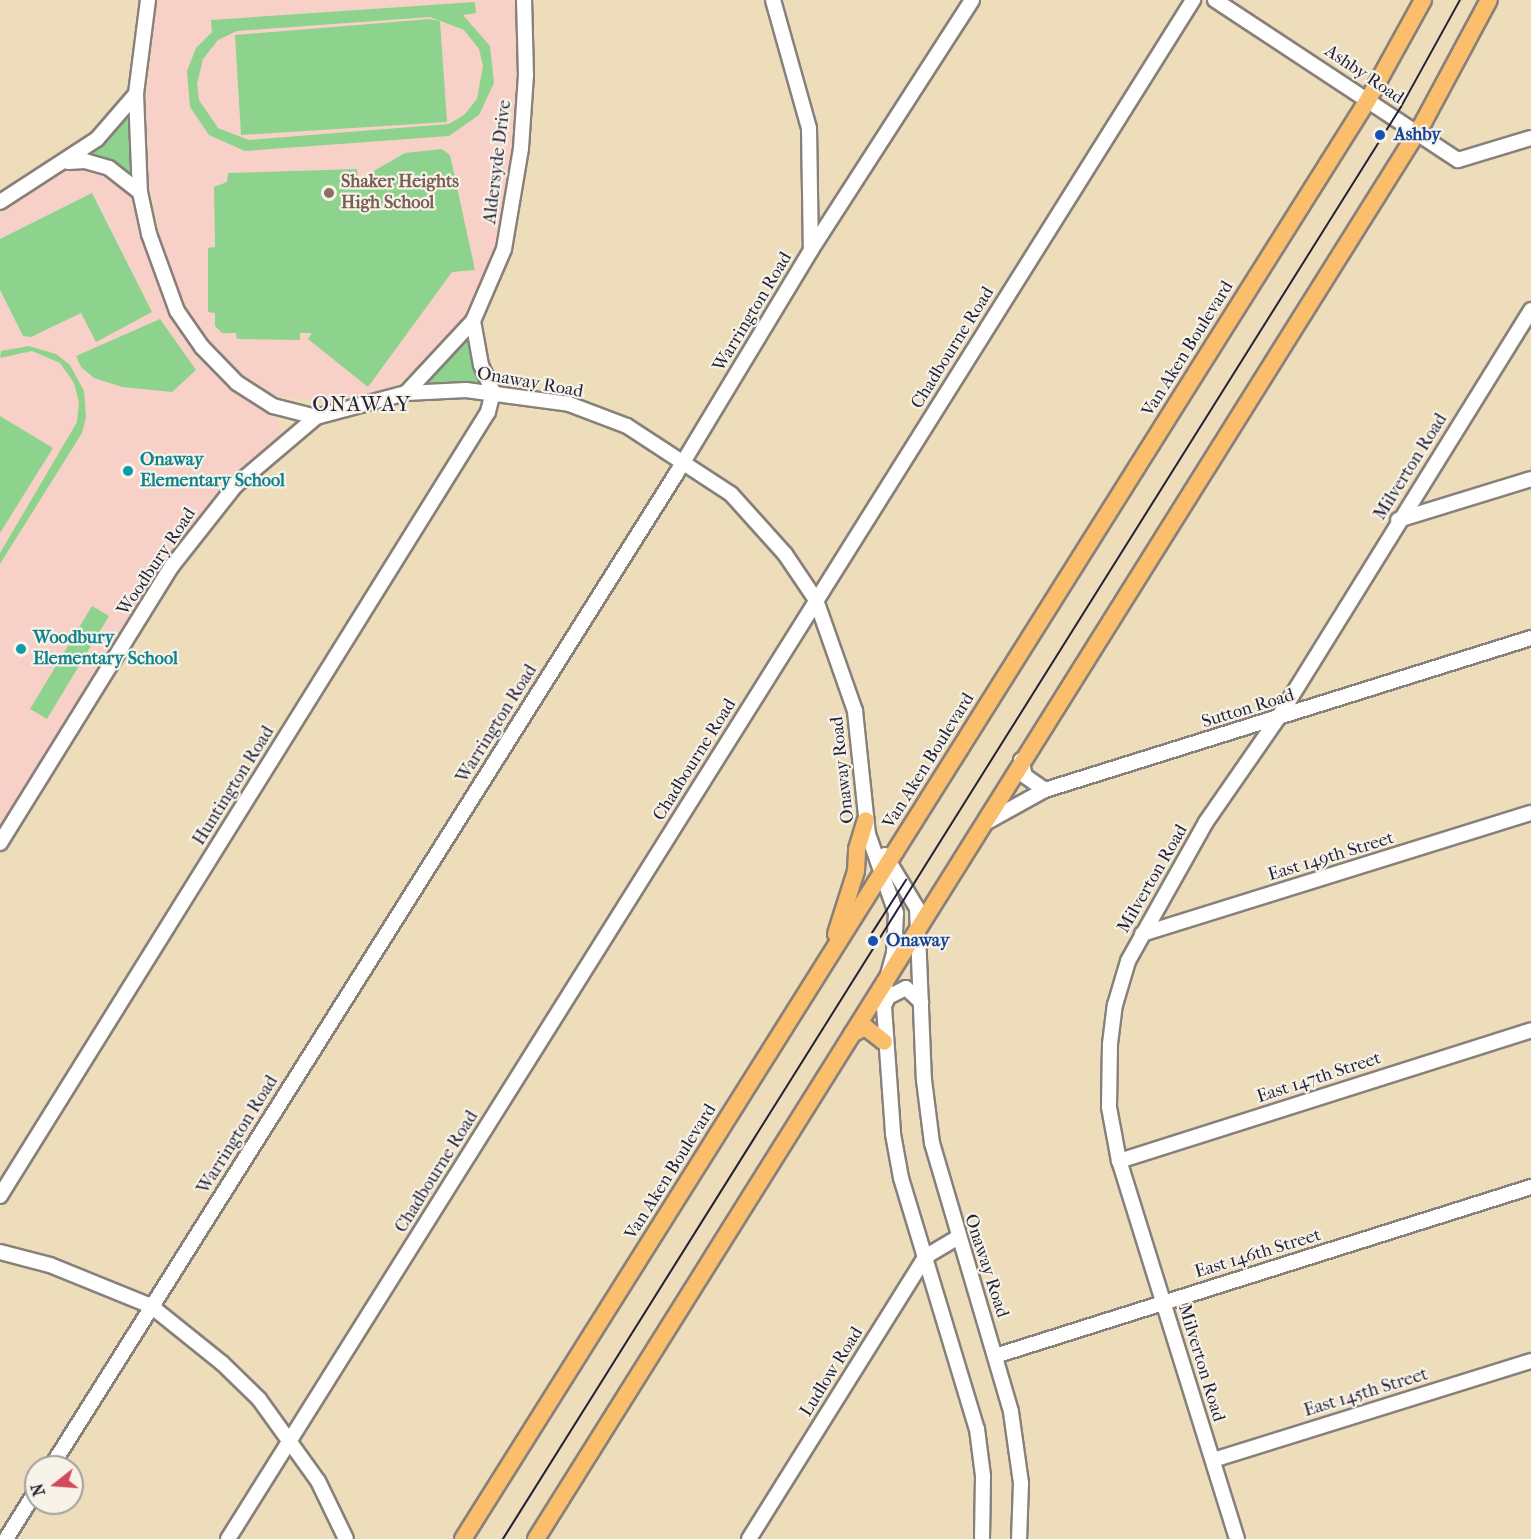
<!DOCTYPE html>
<html>
<head>
<meta charset="utf-8">
<style>
	body { margin:0 }
	#map { position:relative; width:1531px; height:1539px; overflow:hidden; background:#edb; font-family:"IM FELL French Canon",serif }
	div>[style] { position:absolute }
	.built>* { inset:0; background:#f7d1c7 }
	.green>* { inset:0; background:#8dd38d }
	.roads { filter:drop-shadow(2px 0 #88807b) drop-shadow(-2px 0 #88807b) drop-shadow(0 2px #88807b) drop-shadow(0 -2px #88807b) }
	.minor>* { height:14px; margin:-7px; padding:0 7px; transform-origin:7px; border-radius:7px; background:#fff }
	.major>* { height:16px; margin:-8px; padding:0 8px; transform-origin:8px; border-radius:8px; background:#fabe6d }
	.tram>* { height:1.5px; margin:-0.75px; padding:0 0.75px; transform-origin:0.75px; border-radius:0.75px; background:#22223b }
	.dots>* { width:16px; height:16px; translate:-50% -50%; box-sizing:border-box; border:3px solid #f7f3e8; border-radius:50% }
	span { translate:-50% -50%; white-space:nowrap; text-align:center; line-height:1.15; -webkit-text-stroke:4.5px #f7f3e8; paint-order:stroke }
	.street-label { font-size:18px; color:#22223b }
	.transit-label { font-size:18px; color:#164399; font-weight:700 }
	.left { translate:0 -50%; text-align:left }
	.education-label { font-size:18px; color:#785e54; font-weight:700 }
	.culture-label { font-size:18px; color:#0d838f; font-weight:700 }
	.quarter-label { font-size:21px; color:#22223b; letter-spacing:1.5px }
	.north { position:absolute; left:24px; top:1455px; width:60px; height:60px; box-sizing:border-box; background:#f7f3e8; border:2px solid #a29fa3; border-radius:50%; rotate:253deg; font-size:16px; font-weight:700; line-height:24px; text-align:center; color:#22223b }
	.north::after { content:''; display:block; margin:auto; width:21px; height:27px; background:#d1495b; clip-path:polygon(50% 0,100% 100%,50% 72%,0 100%) }
</style>
</head>
<body>
<div id="map">
	<div class="built">
		<div style="clip-path:polygon(155px 0,515px 0,518px 43px,513px 143px,493px 258px,458px 326px,440px 349px,400px 382px,378px 395px,340px 404px,275px 396px,227px 363px,198px 329px,165px 259px,149px 181px,146px 104px)"></div>
		<div style="clip-path:polygon(83px 169px,108px 175px,132px 196px,152px 268px,181px 329px,221px 380px,278px 420px,280px 432px,277px 439px,234px 475px,186px 533px,0 826px,0 211px,62px 173px)"></div>
	</div>
	<div class="green">
		<div style="clip-path:polygon(evenodd,475px 2px,476px 13px,463px 15px,490px 46px,494px 83px,479px 115px,449px 136px,245px 151px,209px 135px,190px 107px,187px 71px,196px 48px,212px 32px,211px 20px,475px 2px,430px 17px,464px 30px,479px 49px,483px 66px,477px 99px,464px 115px,449px 124px,249px 140px,218px 128px,199px 100px,197px 84px,203px 59px,218px 40px,237px 31px,430px 17px)"></div>
		<div style="clip-path:polygon(430px 19px,440px 21px,447px 122px,241px 135px,235px 35px)"></div>
		<div style="clip-path:polygon(136px 94px,140px 192px,123px 176px,67px 162px)"></div>
		<div style="clip-path:polygon(442px 149px,450px 155px,475px 270px,452px 272px,368px 387px,308px 339px,312px 333px,300px 333px,300px 340px,237px 339px,236px 333px,222px 333px,215px 326px,215px 313px,208px 312px,208px 248px,215px 247px,214px 187px,227px 182px,228px 173px,357px 169px,358px 180px,405px 153px)"></div>
		<div style="clip-path:polygon(92px 193px,152px 312px,96px 342px,81px 313px,31px 337px,23px 336px,0 290px,0 239px)"></div>
		<div style="clip-path:polygon(160px 319px,196px 370px,172px 392px,122px 387px,94px 378px,81px 367px,76px 356px)"></div>
		<div style="clip-path:polygon(473px 321px,493px 392px,406px 393px)"></div>
		<div style="clip-path:polygon(29px 346px,56px 354px,70px 365px,84px 391px,86px 417px,82px 433px,0 564px,0 553px,77px 422px,79px 402px,74px 383px,60px 363px,32px 351px,0 358px,1px 351px)"></div>
		<div style="clip-path:polygon(0 416px,53px 448px,0 533px)"></div>
		<div style="clip-path:polygon(92px 606px,109px 616px,47px 719px,30px 709px)"></div>
	</div>
	<div class="roads">
		<div class="minor">
			<div style="left:148px;top:0;width:95px;rotate:97.3deg"></div>
			<div style="left:136px;top:94px;width:98px;rotate:87.7deg"></div>
			<div style="left:140px;top:192px;width:43px;rotate:77.9deg"></div>
			<div style="left:149px;top:234px;width:82px;rotate:70deg"></div>
			<div style="left:177px;top:311px;width:44px;rotate:55.2deg"></div>
			<div style="left:202px;top:347px;width:50px;rotate:45.8deg"></div>
			<div style="left:237px;top:383px;width:43px;rotate:32.6deg"></div>
			<div style="left:273px;top:406px;width:44px;rotate:14.3deg"></div>
			<div style="left:316px;top:417px;width:93px;rotate:-14.9deg"></div>
			<div style="left:406px;top:393px;width:60px;rotate:-2.9deg"></div>
			<div style="left:466px;top:390px;width:104px;rotate:7.7deg"></div>
			<div style="left:569px;top:404px;width:62px;rotate:20.8deg"></div>
			<div style="left:627px;top:426px;width:124px;rotate:33.2deg"></div>
			<div style="left:731px;top:494px;width:81px;rotate:48deg"></div>
			<div style="left:785px;top:554px;width:55px;rotate:56deg"></div>
			<div style="left:816px;top:600px;width:118px;rotate:70.6deg"></div>
			<div style="left:855px;top:711px;width:124px;rotate:84deg"></div>
			<div style="left:868px;top:834px;width:84px;rotate:70.5deg"></div>
			<div style="left:896px;top:913px;width:40px;rotate:92.9deg"></div>
			<div style="left:894px;top:953px;width:41px;rotate:105.4deg"></div>
			<div style="left:883px;top:993px;width:141px;rotate:85.9deg"></div>
			<div style="left:893px;top:1134px;width:45px;rotate:79.7deg"></div>
			<div style="left:901px;top:1178px;width:262px;rotate:73.2deg"></div>
			<div style="left:977px;top:1429px;width:47px;rotate:82.7deg"></div>
			<div style="left:983px;top:1476px;width:63px;rotate:90.9deg"></div>
			<div style="left:773px;top:0;width:133px;rotate:74.3deg"></div>
			<div style="left:809px;top:128px;width:122px;rotate:89.1deg"></div>
			<div style="left:1215px;top:0;width:291px;rotate:33.4deg"></div>
			<div style="left:1458px;top:160px;width:76px;rotate:-16.8deg"></div>
			<div style="left:68px;top:162px;width:17px;rotate:-3deg"></div>
			<div style="left:85px;top:161px;width:25px;rotate:16deg"></div>
			<div style="left:109px;top:168px;width:39px;rotate:38deg"></div>
			<div style="left:0;top:202px;width:116px;rotate:-33deg"></div>
			<div style="left:97px;top:139px;width:60px;rotate:-49.1deg"></div>
			<div style="left:473px;top:321px;width:45px;rotate:79.7deg"></div>
			<div style="left:481px;top:365px;width:30px;rotate:66deg"></div>
			<div style="left:406px;top:393px;width:98px;rotate:-47.1deg"></div>
			<div style="left:473px;top:321px;width:78px;rotate:-66.7deg"></div>
			<div style="left:504px;top:249px;width:102px;rotate:-80.4deg"></div>
			<div style="left:521px;top:148px;width:73px;rotate:-86.1deg"></div>
			<div style="left:526px;top:75px;width:75px;rotate:-91.5deg"></div>
			<div style="left:1398px;top:520px;width:139px;rotate:-17.1deg"></div>
			<div style="left:1021px;top:760px;width:16px;rotate:76deg"></div>
			<div style="left:1025px;top:776px;width:24px;rotate:35deg"></div>
			<div style="left:985px;top:823px;width:68px;rotate:-28.8deg"></div>
			<div style="left:1045px;top:790px;width:509px;rotate:-17.37deg"></div>
			<div style="left:0;top:843px;width:326px;rotate:-58.2deg"></div>
			<div style="left:172px;top:566px;width:102px;rotate:-51.8deg"></div>
			<div style="left:235px;top:486px;width:106px;rotate:-40.4deg"></div>
			<div style="left:885px;top:855px;width:62px;rotate:58.9deg"></div>
			<div style="left:917px;top:908px;width:172px;rotate:87.7deg"></div>
			<div style="left:924px;top:1080px;width:64px;rotate:82.8deg"></div>
			<div style="left:932px;top:1143px;width:280px;rotate:73.6deg"></div>
			<div style="left:1011px;top:1412px;width:72px;rotate:82deg"></div>
			<div style="left:1021px;top:1483px;width:56px;rotate:92deg"></div>
			<div style="left:1142px;top:934px;width:407px;rotate:-17.3deg"></div>
			<div style="left:884px;top:1006px;width:10px;rotate:-66deg"></div>
			<div style="left:888px;top:997px;width:20px;rotate:-27deg"></div>
			<div style="left:906px;top:988px;width:21px;rotate:43deg"></div>
			<div style="left:1119px;top:1161px;width:432px;rotate:-17.6deg"></div>
			<div style="left:0;top:1196px;width:923px;rotate:-58.1deg"></div>
			<div style="left:488px;top:412px;width:21px;rotate:-76deg"></div>
			<div style="left:0;top:1252px;width:52px;rotate:14.6deg"></div>
			<div style="left:50px;top:1265px;width:109px;rotate:22.1deg"></div>
			<div style="left:151px;top:1306px;width:91px;rotate:38.8deg"></div>
			<div style="left:222px;top:1363px;width:52px;rotate:44.2deg"></div>
			<div style="left:259px;top:1399px;width:101px;rotate:54.3deg"></div>
			<div style="left:318px;top:1481px;width:64px;rotate:64.2deg"></div>
			<div style="left:995px;top:1356px;width:562px;rotate:-17.5deg"></div>
			<div style="left:1213px;top:1460px;width:333px;rotate:-17.3deg"></div>
			<div style="left:51px;top:1467px;width:1173px;rotate:-57.81deg"></div>
			<div style="left:676px;top:474px;width:262px;rotate:-58.9deg"></div>
			<div style="left:811px;top:250px;width:297px;rotate:-57.2deg"></div>
			<div style="left:6px;top:1539px;width:57px;rotate:-58deg"></div>
			<div style="left:228px;top:1539px;width:1817px;rotate:-57.91deg"></div>
			<div style="left:749px;top:1539px;width:332px;rotate:-58deg"></div>
			<div style="left:925px;top:1257px;width:39px;rotate:-31deg"></div>
			<div style="left:1237px;top:1539px;width:396px;rotate:-107.3deg"></div>
			<div style="left:1119px;top:1161px;width:55px;rotate:-100.5deg"></div>
			<div style="left:1109px;top:1107px;width:63px;rotate:-89.1deg"></div>
			<div style="left:1110px;top:1044px;width:39px;rotate:-83deg"></div>
			<div style="left:1115px;top:1005px;width:46px;rotate:-73.5deg"></div>
			<div style="left:1128px;top:961px;width:159px;rotate:-60.7deg"></div>
			<div style="left:1206px;top:822px;width:126px;rotate:-55.3deg"></div>
			<div style="left:1278px;top:718px;width:480px;rotate:-58.2deg"></div>
		</div>
		<div class="major">
			<div style="left:836px;top:934px;width:66px;rotate:-72.4deg"></div>
			<div style="left:856px;top:871px;width:22px;rotate:-87deg"></div>
			<div style="left:857px;top:849px;width:30px;rotate:-73deg"></div>
			<div style="left:852px;top:1034px;width:15px;rotate:-28deg"></div>
			<div style="left:865px;top:1027px;width:24px;rotate:38deg"></div>
			<div style="left:463px;top:1539px;width:1702px;rotate:-57.84deg"></div>
			<div style="left:1369px;top:98px;width:112px;rotate:-61.1deg"></div>
			<div style="left:536px;top:1539px;width:1673px;rotate:-57.94deg"></div>
			<div style="left:1424px;top:121px;width:137px;rotate:-61.8deg"></div>
		</div>
	</div>
	<div class="tram">
		<div style="left:872px;top:933px;width:63px;rotate:-57.3deg"></div>
		<div style="left:503px;top:1539px;width:1690px;rotate:-57.91deg"></div>
		<div style="left:1401px;top:107px;width:122px;rotate:-61.1deg"></div>
	</div>
	<div class="dots">
		<div style="left:1380px;top:135px;background:#1a4fb4"></div>
		<div style="left:329px;top:193px;background:#8d6e63"></div>
		<div style="left:128px;top:471px;background:#0f9aa8"></div>
		<div style="left:21px;top:649px;background:#0f9aa8"></div>
		<div style="left:873px;top:941px;background:#1a4fb4"></div>
	</div>
	<div class="street-label">
		<span style="left:1364px;top:75px;rotate:34deg">Ashby Road</span>
		<span style="left:498px;top:162px;rotate:-83deg">Aldersyde Drive</span>
		<span style="left:753px;top:312px;rotate:-59deg">Warrington Road</span>
		<span style="left:953px;top:348px;rotate:-58deg">Chadbourne Road</span>
		<span style="left:1188px;top:349px;rotate:-58deg">Van Aken Boulevard</span>
		<span style="left:530px;top:383px;rotate:10deg">Onaway Road</span>
		<span style="left:1411px;top:467px;rotate:-58deg">Milverton Road</span>
		<span style="left:157px;top:562px;rotate:-56deg">Woodbury Road</span>
		<span style="left:1248px;top:709px;rotate:-17deg">Sutton Road</span>
		<span style="left:497px;top:724px;rotate:-58deg">Warrington Road</span>
		<span style="left:695px;top:760px;rotate:-58deg">Chadbourne Road</span>
		<span style="left:929px;top:761px;rotate:-58deg">Van Aken Boulevard</span>
		<span style="left:843px;top:770px;rotate:-96deg">Onaway Road</span>
		<span style="left:234px;top:786px;rotate:-58deg">Huntington Road</span>
		<span style="left:1331px;top:857px;rotate:-17deg">East 149th Street</span>
		<span style="left:1153px;top:879px;rotate:-60deg">Milverton Road</span>
		<span style="left:1319px;top:1078px;rotate:-18deg">East 147th Street</span>
		<span style="left:238px;top:1135px;rotate:-58deg">Warrington Road</span>
		<span style="left:437px;top:1172px;rotate:-58deg">Chadbourne Road</span>
		<span style="left:671px;top:1172px;rotate:-58deg">Van Aken Boulevard</span>
		<span style="left:1258px;top:1254px;rotate:-17deg">East 146th Street</span>
		<span style="left:986px;top:1266px;rotate:72deg">Onaway Road</span>
		<span style="left:1201px;top:1363px;rotate:73deg">Milverton Road</span>
		<span style="left:832px;top:1372px;rotate:-58deg">Ludlow Road</span>
		<span style="left:1366px;top:1393px;rotate:-17deg">East 145th Street</span>
	</div>
	<div class="transit-label">
		<span class="left" style="left:1394px;top:135px">Ashby</span>
		<span class="left" style="left:886px;top:941px">Onaway</span>
	</div>
	<div class="education-label">
		<span class="left" style="left:341px;top:193px">Shaker Heights<br>High School</span>
	</div>
	<div class="culture-label">
		<span class="left" style="left:140px;top:471px">Onaway<br>Elementary School</span>
		<span class="left" style="left:33px;top:649px">Woodbury<br>Elementary School</span>
	</div>
	<div class="quarter-label">
		<span style="left:362px;top:404px">ONAWAY</span>
	</div>
	<div class="north">N</div>
</div>
</body>
</html>
